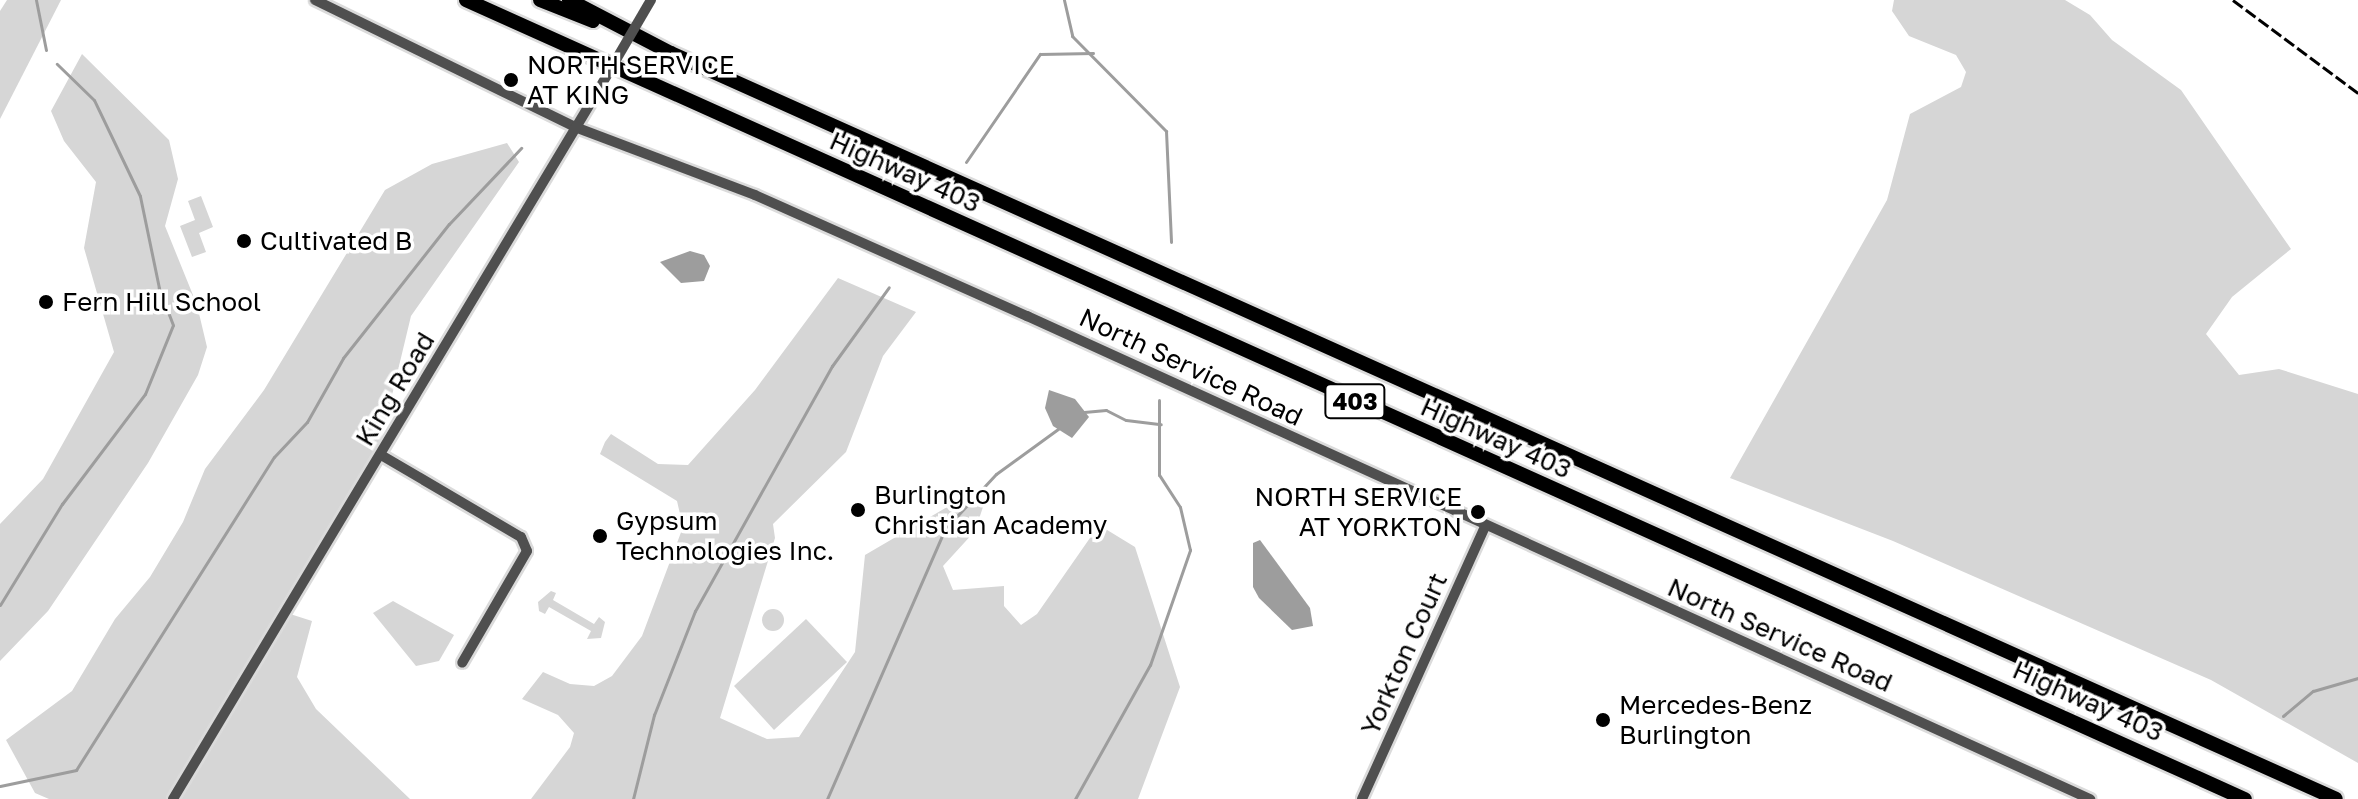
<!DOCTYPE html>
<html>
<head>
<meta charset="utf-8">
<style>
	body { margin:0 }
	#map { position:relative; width:2358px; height:799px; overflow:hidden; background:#fff; font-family:"Golos Text",sans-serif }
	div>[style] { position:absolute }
	.green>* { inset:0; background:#d6d6d6 }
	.round { border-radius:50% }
	.water>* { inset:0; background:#9d9d9d }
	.stream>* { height:3px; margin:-1.5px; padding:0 1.5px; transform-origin:1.5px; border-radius:1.5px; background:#9d9d9d }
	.roads { filter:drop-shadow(2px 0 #dbdbdb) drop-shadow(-2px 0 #dbdbdb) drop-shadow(0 2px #dbdbdb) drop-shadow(0 -2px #dbdbdb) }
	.minor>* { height:10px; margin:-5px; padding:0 5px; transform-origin:5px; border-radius:5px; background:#4f4f4f }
	.highway>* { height:14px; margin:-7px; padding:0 7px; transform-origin:7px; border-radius:7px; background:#000 }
	.rail>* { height:3px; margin-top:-1.5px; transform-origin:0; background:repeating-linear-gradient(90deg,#000 0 12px,transparent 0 16px) }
	.minor-bridge>* { height:10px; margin:-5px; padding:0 5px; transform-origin:5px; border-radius:5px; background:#4f4f4f }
	.dots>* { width:22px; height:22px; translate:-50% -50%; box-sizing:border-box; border:4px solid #fff; border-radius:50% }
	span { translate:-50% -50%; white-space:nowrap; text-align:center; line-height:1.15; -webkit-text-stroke:7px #fff; paint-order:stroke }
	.shield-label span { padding:2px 6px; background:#fff; border:2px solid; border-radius:6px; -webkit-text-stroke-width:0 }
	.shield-label { font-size:24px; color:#000; font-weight:700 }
	.poi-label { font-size:26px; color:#000 }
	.left { translate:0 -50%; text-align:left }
	.right { translate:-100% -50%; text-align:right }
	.street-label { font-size:26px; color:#000 }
</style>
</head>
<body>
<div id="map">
	<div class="green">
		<div style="clip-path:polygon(7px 0,61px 0,0 119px,0 11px)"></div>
		<div style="clip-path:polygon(1894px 0,2065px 0,2090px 15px,2112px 40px,2181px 90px,2291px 249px,2232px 297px,2206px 334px,2239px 375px,2279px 369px,2358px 394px,2358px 763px,2211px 680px,1893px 541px,1730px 478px,1887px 200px,1910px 114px,1961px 87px,1966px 72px,1956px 55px,1909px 36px,1892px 11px)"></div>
		<div style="clip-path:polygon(82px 54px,169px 140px,178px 179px,165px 226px,197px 305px,207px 347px,198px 375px,148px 463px,48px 611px,0 661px,0 524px,43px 479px,114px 352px,84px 248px,96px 182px,64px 141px,51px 111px)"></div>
		<div style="clip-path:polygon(507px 143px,519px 162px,411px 316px,382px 437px,287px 613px,312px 621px,297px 677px,316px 709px,410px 799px,49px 799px,35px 793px,6px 740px,72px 691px,115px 619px,150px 577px,183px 522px,205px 469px,264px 390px,385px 190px,432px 164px)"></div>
		<div style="clip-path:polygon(201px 196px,213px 227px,199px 233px,206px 252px,192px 257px,180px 226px,195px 220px,188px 201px)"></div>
		<div style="clip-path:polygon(838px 278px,916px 312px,883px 356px,846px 452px,773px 524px,775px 538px,720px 718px,767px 739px,799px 737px,855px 652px,865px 555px,954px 503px,985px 501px,975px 531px,943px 566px,953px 590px,1004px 586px,1004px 606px,1021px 625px,1037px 614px,1099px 525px,1135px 547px,1180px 687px,1138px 799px,531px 799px,570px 747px,574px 733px,558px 715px,522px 699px,543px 672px,570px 684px,594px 686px,612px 676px,642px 636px,683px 527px,677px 501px,600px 454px,605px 442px,611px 434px,658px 464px,688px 465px,755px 390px)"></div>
		<div style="clip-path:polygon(551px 591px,556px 593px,553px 600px,594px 624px,599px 617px,605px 622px,601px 638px,587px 639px,591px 631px,549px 607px,545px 614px,539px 611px,538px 602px)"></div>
		<div style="clip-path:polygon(393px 601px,454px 635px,439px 661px,416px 666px,373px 613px)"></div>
		<div class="round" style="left:762px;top:609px;width:22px;height:22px"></div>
		<div style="clip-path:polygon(806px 619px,847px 662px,774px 730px,734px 686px)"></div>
	</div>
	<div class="water">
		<div style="clip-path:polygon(690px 251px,704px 255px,710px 266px,704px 281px,681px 283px,660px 262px)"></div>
		<div style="clip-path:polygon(1049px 390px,1075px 399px,1089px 417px,1072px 438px,1053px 426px,1045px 408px)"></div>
		<div style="clip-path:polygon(1260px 540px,1310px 608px,1313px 626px,1292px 630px,1259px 598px,1253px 587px,1253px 543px)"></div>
	</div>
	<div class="stream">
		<div style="left:36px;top:0;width:51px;rotate:78.7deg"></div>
		<div style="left:1064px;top:0;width:37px;rotate:77deg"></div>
		<div style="left:1072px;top:36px;width:134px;rotate:45.3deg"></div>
		<div style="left:1166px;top:131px;width:111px;rotate:87.4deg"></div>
		<div style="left:966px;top:162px;width:131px;rotate:-55.6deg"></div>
		<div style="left:1040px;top:54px;width:53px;rotate:-1.1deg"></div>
		<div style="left:1084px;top:412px;width:22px;rotate:-5deg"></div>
		<div style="left:1106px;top:410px;width:22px;rotate:27deg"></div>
		<div style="left:1126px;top:420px;width:35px;rotate:7deg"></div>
		<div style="left:0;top:605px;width:119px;rotate:-58.5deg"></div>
		<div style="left:62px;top:504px;width:138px;rotate:-53deg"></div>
		<div style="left:145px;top:394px;width:74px;rotate:-67.9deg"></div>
		<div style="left:173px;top:325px;width:40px;rotate:-111deg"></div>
		<div style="left:159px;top:288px;width:94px;rotate:-101.7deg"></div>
		<div style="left:140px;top:196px;width:106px;rotate:-115.6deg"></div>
		<div style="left:94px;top:100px;width:52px;rotate:-135.8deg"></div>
		<div style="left:2283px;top:716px;width:39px;rotate:-40deg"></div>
		<div style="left:2313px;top:691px;width:47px;rotate:-16.1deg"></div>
		<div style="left:0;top:786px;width:78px;rotate:-11.9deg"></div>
		<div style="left:76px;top:770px;width:370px;rotate:-57.7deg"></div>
		<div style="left:274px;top:457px;width:48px;rotate:-46.7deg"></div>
		<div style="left:307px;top:422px;width:73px;rotate:-60.6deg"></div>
		<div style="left:343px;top:358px;width:171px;rotate:-51.7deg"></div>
		<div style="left:449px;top:224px;width:105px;rotate:-46.5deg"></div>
		<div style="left:633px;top:799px;width:87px;rotate:-76deg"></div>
		<div style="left:654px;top:715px;width:112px;rotate:-68.5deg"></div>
		<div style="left:695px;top:611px;width:281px;rotate:-60.8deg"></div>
		<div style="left:832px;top:366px;width:97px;rotate:-54.2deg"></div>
		<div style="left:827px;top:799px;width:295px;rotate:-66.4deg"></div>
		<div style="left:945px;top:529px;width:75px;rotate:-47.2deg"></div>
		<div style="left:996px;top:474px;width:77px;rotate:-36deg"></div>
		<div style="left:1075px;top:799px;width:154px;rotate:-60.8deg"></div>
		<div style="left:1150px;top:665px;width:122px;rotate:-70.8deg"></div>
		<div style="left:1190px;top:550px;width:44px;rotate:-103.1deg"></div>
		<div style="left:1180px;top:507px;width:38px;rotate:-123deg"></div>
		<div style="left:1159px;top:475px;width:75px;rotate:-90deg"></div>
	</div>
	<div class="roads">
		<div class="minor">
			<div style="left:315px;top:0;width:289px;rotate:26deg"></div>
			<div style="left:575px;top:127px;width:192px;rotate:20.7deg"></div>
			<div style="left:755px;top:195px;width:298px;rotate:24deg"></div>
			<div style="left:1027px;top:316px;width:1168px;rotate:24.44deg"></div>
			<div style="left:381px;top:455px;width:162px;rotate:30.4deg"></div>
			<div style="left:521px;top:537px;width:15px;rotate:67deg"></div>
			<div style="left:527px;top:551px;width:129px;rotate:120.1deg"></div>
			<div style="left:173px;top:799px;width:822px;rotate:-59.04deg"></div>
			<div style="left:1362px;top:799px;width:299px;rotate:-65.7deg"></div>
		</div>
		<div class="highway">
			<div style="left:466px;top:0;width:1950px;rotate:24.19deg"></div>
			<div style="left:540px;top:0;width:57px;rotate:21.6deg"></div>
			<div style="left:569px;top:0;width:115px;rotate:27.5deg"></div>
			<div style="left:671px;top:53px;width:1824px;rotate:24.13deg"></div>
		</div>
	</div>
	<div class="rail">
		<div style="left:2233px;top:0;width:156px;rotate:36.6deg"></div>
	</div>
	<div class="minor-bridge">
		<div style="left:596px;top:94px;width:109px;rotate:-59.7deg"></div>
	</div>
	<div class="dots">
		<div style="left:511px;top:80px;background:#000"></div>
		<div style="left:244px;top:241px;background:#000"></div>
		<div style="left:46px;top:302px;background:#000"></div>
		<div style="left:858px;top:510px;background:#000"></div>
		<div style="left:1478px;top:512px;background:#000"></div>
		<div style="left:600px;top:536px;background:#000"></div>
		<div style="left:1603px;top:720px;background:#000"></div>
	</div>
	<div class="shield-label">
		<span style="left:1355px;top:401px">403</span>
	</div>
	<div class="poi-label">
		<span class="left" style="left:527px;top:80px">NORTH SERVICE<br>AT KING</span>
		<span class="left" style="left:260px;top:241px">Cultivated B</span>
		<span class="left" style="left:62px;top:302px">Fern Hill School</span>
		<span class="left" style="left:874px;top:510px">Burlington<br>Christian Academy</span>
		<span class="right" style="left:1462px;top:512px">NORTH SERVICE<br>AT YORKTON</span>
		<span class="left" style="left:616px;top:536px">Gypsum<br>Technologies Inc.</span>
		<span class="left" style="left:1619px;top:720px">Mercedes-Benz<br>Burlington</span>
	</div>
	<div class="street-label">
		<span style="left:905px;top:172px;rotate:24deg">Highway 403</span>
		<span style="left:1191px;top:367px;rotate:25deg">North Service Road</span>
		<span style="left:395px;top:389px;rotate:-59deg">King Road</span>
		<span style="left:1496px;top:438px;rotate:24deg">Highway 403</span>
		<span style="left:1780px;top:635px;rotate:24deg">North Service Road</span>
		<span style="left:1404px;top:654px;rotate:-66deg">Yorkton Court</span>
		<span style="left:2088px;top:701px;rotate:24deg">Highway 403</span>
	</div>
</div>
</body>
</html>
